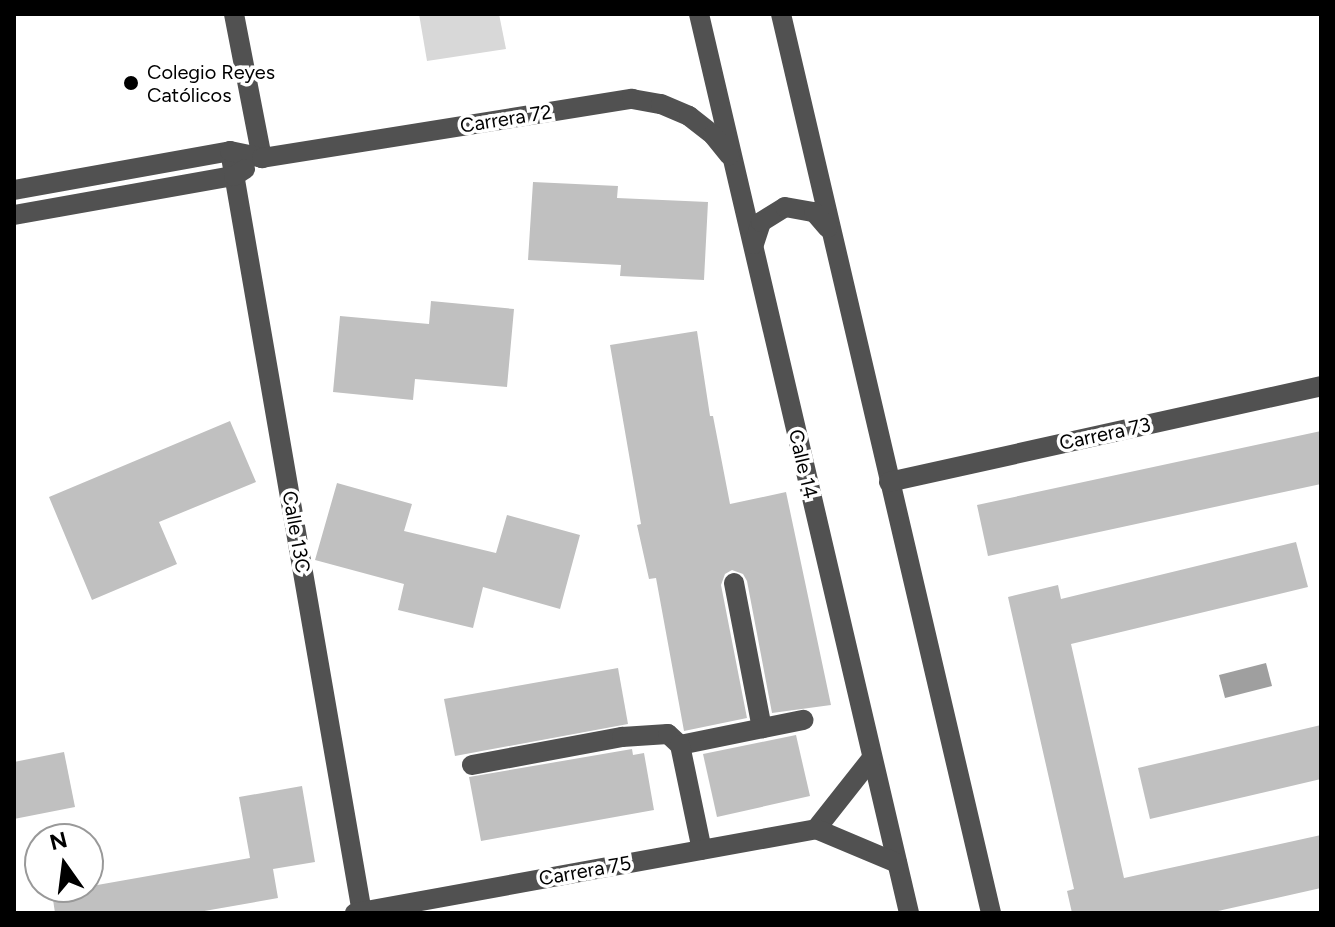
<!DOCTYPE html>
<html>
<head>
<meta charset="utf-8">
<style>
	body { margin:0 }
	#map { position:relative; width:1335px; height:927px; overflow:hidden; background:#fff; font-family:Figtree,sans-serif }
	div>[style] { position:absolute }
	.green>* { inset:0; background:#d8d8d8 }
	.water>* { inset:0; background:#9f9f9f }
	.building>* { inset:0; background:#c0c0c0 }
	.minor>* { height:20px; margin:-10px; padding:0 10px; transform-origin:10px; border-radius:10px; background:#515151 }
	.dots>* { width:22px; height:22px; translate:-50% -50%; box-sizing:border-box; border:4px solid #fff; border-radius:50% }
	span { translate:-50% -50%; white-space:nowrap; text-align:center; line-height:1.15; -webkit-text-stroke:7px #fff; paint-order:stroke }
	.poi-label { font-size:20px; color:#000 }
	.left { translate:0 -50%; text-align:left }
	.street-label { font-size:20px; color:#000 }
	.frame { position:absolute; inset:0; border:16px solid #000; pointer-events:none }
	.north { position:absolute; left:24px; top:823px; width:80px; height:80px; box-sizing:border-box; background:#fff; border:2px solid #999; border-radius:50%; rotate:346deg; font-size:22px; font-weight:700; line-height:32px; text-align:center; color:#000 }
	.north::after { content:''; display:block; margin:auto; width:28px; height:36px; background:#000; clip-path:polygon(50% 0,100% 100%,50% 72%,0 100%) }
</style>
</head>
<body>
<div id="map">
	<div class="green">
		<div style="clip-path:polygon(419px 14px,499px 14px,506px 49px,427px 61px)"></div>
	</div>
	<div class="water">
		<div style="clip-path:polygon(1266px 663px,1272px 686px,1225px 698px,1219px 675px)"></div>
	</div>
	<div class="building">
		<div style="clip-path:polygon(533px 182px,618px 186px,617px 198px,708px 202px,704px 280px,620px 276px,621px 265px,528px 260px)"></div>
		<div style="clip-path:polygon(431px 301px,514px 309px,507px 387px,415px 379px,413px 400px,333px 392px,340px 316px,429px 324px)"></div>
		<div style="clip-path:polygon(697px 331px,710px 416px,713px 416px,730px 504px,786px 492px,831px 705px,772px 713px,747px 581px,743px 574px,732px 570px,725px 574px,721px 585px,747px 718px,684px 731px,656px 578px,649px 579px,637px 525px,641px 524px,610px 345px)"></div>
		<div style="clip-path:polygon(230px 421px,256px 482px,159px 522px,177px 564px,92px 600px,49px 497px)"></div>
		<div style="clip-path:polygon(1321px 431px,1321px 484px,988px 556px,977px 505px)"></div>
		<div style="clip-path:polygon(337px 483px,412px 504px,404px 531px,496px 553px,507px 515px,580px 535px,560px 609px,483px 587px,473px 628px,398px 610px,404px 584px,315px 560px)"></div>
		<div style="clip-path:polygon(1296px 542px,1308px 587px,1071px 644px,1124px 878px,1321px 835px,1321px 888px,1209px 913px,1072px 913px,1067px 891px,1074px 889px,1008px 597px,1058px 585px,1061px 599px)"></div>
		<div style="clip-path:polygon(618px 668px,628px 724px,455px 756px,444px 699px)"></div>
		<div style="clip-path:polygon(1321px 725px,1321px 779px,1150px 819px,1138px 768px)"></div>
		<div style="clip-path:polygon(796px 735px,810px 796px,717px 817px,703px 754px)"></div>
		<div style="clip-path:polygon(632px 749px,633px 755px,644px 753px,654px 810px,481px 841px,469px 777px)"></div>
		<div style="clip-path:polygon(64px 752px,75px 807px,14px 819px,14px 762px)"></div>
		<div style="clip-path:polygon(302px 786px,315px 862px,273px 869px,278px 898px,193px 913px,55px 913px,52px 893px,250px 858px,239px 797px)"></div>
	</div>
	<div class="minor">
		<div style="left:234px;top:14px;width:147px;rotate:79deg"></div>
		<div style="left:699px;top:14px;width:923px;rotate:76.85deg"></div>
		<div style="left:781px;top:14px;width:923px;rotate:76.85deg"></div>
		<div style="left:230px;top:151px;width:773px;rotate:80.17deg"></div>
		<div style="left:14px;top:190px;width:219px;rotate:-10.2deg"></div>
		<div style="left:230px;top:151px;width:33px;rotate:12deg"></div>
		<div style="left:262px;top:158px;width:375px;rotate:-9.1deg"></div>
		<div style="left:632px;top:99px;width:29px;rotate:10deg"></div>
		<div style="left:661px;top:104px;width:30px;rotate:23deg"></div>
		<div style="left:689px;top:116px;width:31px;rotate:38deg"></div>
		<div style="left:713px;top:135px;width:26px;rotate:51deg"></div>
		<div style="left:14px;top:215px;width:223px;rotate:-10.1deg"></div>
		<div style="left:234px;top:176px;width:13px;rotate:-32deg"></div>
		<div style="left:754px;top:244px;width:23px;rotate:-72deg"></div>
		<div style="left:761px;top:222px;width:28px;rotate:-32deg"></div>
		<div style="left:785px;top:207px;width:29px;rotate:10deg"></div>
		<div style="left:814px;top:212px;width:21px;rotate:49deg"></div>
		<div style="left:889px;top:482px;width:443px;rotate:-12.5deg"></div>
		<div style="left:734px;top:583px;width:148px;rotate:79.1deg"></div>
		<div style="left:680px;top:745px;width:126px;rotate:-11.5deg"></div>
		<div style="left:472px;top:765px;width:153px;rotate:-10.6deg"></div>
		<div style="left:622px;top:737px;width:46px;rotate:-3.7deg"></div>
		<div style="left:668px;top:734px;width:16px;rotate:43deg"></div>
		<div style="left:680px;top:745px;width:107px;rotate:78.2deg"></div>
		<div style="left:816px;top:829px;width:90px;rotate:-51.7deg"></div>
		<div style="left:355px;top:913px;width:469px;rotate:-10.3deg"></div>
		<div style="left:816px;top:829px;width:88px;rotate:22.8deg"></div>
	</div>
	<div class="dots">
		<div style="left:131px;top:83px;background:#000"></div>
	</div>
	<div class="poi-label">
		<span class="left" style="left:147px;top:84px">Colegio Reyes<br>Católicos</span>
	</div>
	<div class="street-label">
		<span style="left:506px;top:119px;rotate:-9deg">Carrera 72</span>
		<span style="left:1105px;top:434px;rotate:-12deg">Carrera 73</span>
		<span style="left:803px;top:464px;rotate:77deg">Calle 14</span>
		<span style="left:296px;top:532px;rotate:80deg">Calle 13C</span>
		<span style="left:585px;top:871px;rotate:-10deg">Carrera 75</span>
	</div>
	<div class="frame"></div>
	<div class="north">N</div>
</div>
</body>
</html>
